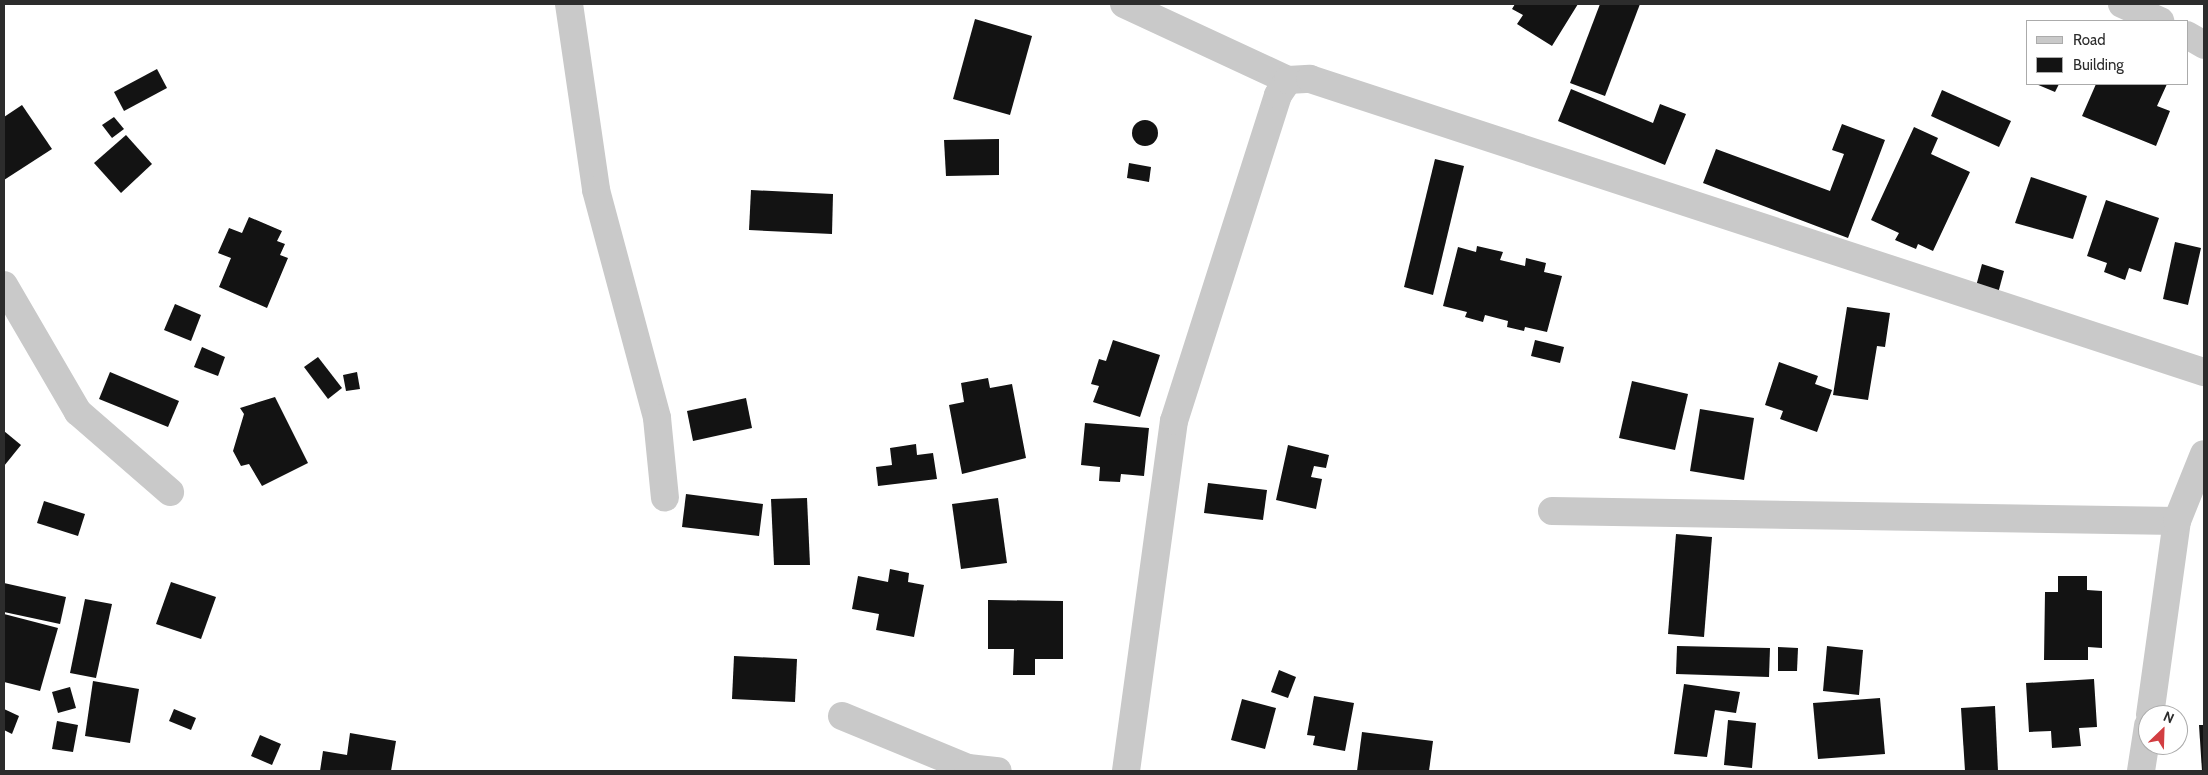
<!DOCTYPE html>
<html>
<head>
<meta charset="utf-8">
<style>
	body { margin:0 }
	#map { position:relative; width:2208px; height:775px; overflow:hidden; background:#fff; font-family:Cabin,sans-serif }
	div>[style] { position:absolute }
	.building>* { inset:0; background:#131313 }
	.round { border-radius:50% }
	.minor>* { height:28px; margin:-14px; padding:0 14px; transform-origin:14px; border-radius:14px; background:#c9c9c9 }
	span { translate:-50% -50%; white-space:nowrap; text-align:center; line-height:1.15; -webkit-text-stroke:5px #fff; paint-order:stroke }
	.frame { position:absolute; inset:0; border:5px solid #2c2c2c; pointer-events:none }
	.legend { position:absolute; left:2026px; top:20px; width:162px; height:65px; box-sizing:border-box; background:#fff; border:1px solid #ababab; margin:0; padding:6px 9px; list-style:none; font-size:15px; color:#2c2c2c }
	.legend li { display:flex; align-items:center; gap:10px; height:25px }
	.legend b { width:25px; border:1px solid #ababab }
	.north { position:absolute; left:2138px; top:705px; width:50px; height:50px; box-sizing:border-box; background:#fff; border:1px solid #ababab; border-radius:50%; rotate:24deg; font-size:14px; font-weight:700; line-height:20px; text-align:center; color:#2c2c2c }
	.north::after { content:''; display:block; margin:auto; width:18px; height:22px; background:#d23e42; clip-path:polygon(50% 0,100% 100%,50% 72%,0 100%) }
</style>
</head>
<body>
<div id="map">
	<div class="building">
		<div style="clip-path:polygon(1515px 4px,1578px 4px,1552px 46px,1517px 24px,1523px 15px,1512px 9px)"></div>
		<div style="clip-path:polygon(1600px 4px,1640px 4px,1605px 96px,1570px 83px)"></div>
		<div style="clip-path:polygon(975px 19px,1032px 36px,1010px 115px,953px 99px)"></div>
		<div style="clip-path:polygon(157px 69px,167px 88px,124px 111px,114px 92px)"></div>
		<div style="clip-path:polygon(2036px 84px,2059px 84px,2055px 92px)"></div>
		<div style="clip-path:polygon(2096px 84px,2167px 84px,2157px 106px,2170px 111px,2156px 146px,2082px 116px)"></div>
		<div style="clip-path:polygon(1571px 89px,1653px 123px,1660px 104px,1686px 114px,1665px 165px,1558px 121px)"></div>
		<div style="clip-path:polygon(1942px 90px,2011px 121px,1999px 147px,1931px 116px)"></div>
		<div style="clip-path:polygon(22px 105px,52px 149px,4px 180px,4px 117px)"></div>
		<div style="clip-path:polygon(114px 117px,124px 129px,112px 138px,102px 125px)"></div>
		<div class="round" style="left:1132px;top:120px;width:26px;height:26px"></div>
		<div style="clip-path:polygon(1842px 124px,1885px 140px,1848px 238px,1703px 183px,1716px 149px,1830px 191px,1844px 154px,1832px 150px)"></div>
		<div style="clip-path:polygon(1914px 127px,1938px 138px,1931px 154px,1970px 172px,1933px 251px,1918px 244px,1916px 249px,1895px 240px,1899px 233px,1871px 220px)"></div>
		<div style="clip-path:polygon(126px 135px,152px 164px,121px 193px,94px 163px)"></div>
		<div style="clip-path:polygon(999px 139px,999px 175px,946px 176px,944px 140px)"></div>
		<div style="clip-path:polygon(1435px 159px,1464px 166px,1433px 295px,1404px 287px)"></div>
		<div style="clip-path:polygon(1129px 163px,1151px 167px,1149px 182px,1127px 178px)"></div>
		<div style="clip-path:polygon(2031px 177px,2087px 196px,2073px 239px,2015px 223px)"></div>
		<div style="clip-path:polygon(751px 190px,833px 194px,832px 234px,749px 230px)"></div>
		<div style="clip-path:polygon(2106px 200px,2159px 218px,2141px 272px,2129px 268px,2125px 280px,2104px 272px,2107px 263px,2087px 256px)"></div>
		<div style="clip-path:polygon(249px 217px,282px 231px,277px 241px,285px 244px,280px 255px,288px 258px,267px 308px,219px 287px,231px 258px,218px 253px,229px 228px,242px 233px)"></div>
		<div style="clip-path:polygon(2175px 242px,2201px 248px,2188px 305px,2163px 299px)"></div>
		<div style="clip-path:polygon(1477px 246px,1503px 252px,1500px 260px,1525px 266px,1526px 258px,1546px 263px,1544px 272px,1562px 276px,1547px 332px,1525px 327px,1524px 331px,1507px 327px,1508px 321px,1485px 315px,1483px 322px,1465px 317px,1467px 312px,1443px 306px,1458px 247px,1476px 252px)"></div>
		<div style="clip-path:polygon(1982px 264px,2004px 271px,1997px 297px,1975px 290px)"></div>
		<div style="clip-path:polygon(175px 304px,201px 315px,191px 341px,164px 330px)"></div>
		<div style="clip-path:polygon(1847px 307px,1890px 313px,1885px 347px,1877px 346px,1868px 400px,1833px 395px)"></div>
		<div style="clip-path:polygon(1113px 340px,1160px 355px,1140px 417px,1093px 402px,1099px 386px,1091px 384px,1099px 359px,1106px 361px)"></div>
		<div style="clip-path:polygon(1535px 340px,1564px 347px,1560px 363px,1531px 356px)"></div>
		<div style="clip-path:polygon(202px 347px,225px 357px,218px 376px,194px 367px)"></div>
		<div style="clip-path:polygon(318px 357px,342px 388px,328px 399px,304px 367px)"></div>
		<div style="clip-path:polygon(1779px 362px,1818px 376px,1815px 384px,1832px 390px,1817px 432px,1780px 419px,1783px 411px,1765px 405px)"></div>
		<div style="clip-path:polygon(110px 372px,179px 401px,168px 427px,99px 399px)"></div>
		<div style="clip-path:polygon(357px 372px,360px 389px,346px 391px,343px 375px)"></div>
		<div style="clip-path:polygon(988px 378px,990px 388px,1012px 384px,1026px 458px,962px 474px,949px 405px,964px 402px,961px 383px)"></div>
		<div style="clip-path:polygon(1632px 381px,1688px 394px,1675px 450px,1619px 438px)"></div>
		<div style="clip-path:polygon(275px 397px,308px 463px,262px 486px,249px 464px,241px 466px,233px 451px,244px 414px,240px 408px)"></div>
		<div style="clip-path:polygon(746px 398px,752px 428px,693px 441px,687px 411px)"></div>
		<div style="clip-path:polygon(1700px 409px,1754px 418px,1744px 480px,1690px 471px)"></div>
		<div style="clip-path:polygon(1085px 423px,1149px 428px,1144px 476px,1121px 474px,1120px 482px,1099px 481px,1100px 467px,1081px 465px)"></div>
		<div style="clip-path:polygon(4px 431px,21px 445px,4px 466px)"></div>
		<div style="clip-path:polygon(916px 444px,917px 455px,933px 453px,937px 479px,878px 486px,876px 467px,892px 465px,890px 448px)"></div>
		<div style="clip-path:polygon(1288px 445px,1329px 455px,1326px 468px,1314px 466px,1311px 477px,1322px 479px,1316px 509px,1276px 500px)"></div>
		<div style="clip-path:polygon(1208px 483px,1267px 490px,1263px 520px,1204px 513px)"></div>
		<div style="clip-path:polygon(686px 494px,763px 504px,759px 536px,682px 527px)"></div>
		<div style="clip-path:polygon(807px 498px,810px 565px,774px 565px,771px 499px)"></div>
		<div style="clip-path:polygon(998px 498px,1007px 563px,961px 569px,952px 504px)"></div>
		<div style="clip-path:polygon(44px 501px,85px 514px,78px 536px,37px 523px)"></div>
		<div style="clip-path:polygon(1676px 534px,1712px 537px,1704px 637px,1668px 634px)"></div>
		<div style="clip-path:polygon(890px 569px,909px 573px,908px 582px,924px 585px,914px 637px,876px 630px,879px 614px,852px 609px,858px 576px,888px 582px)"></div>
		<div style="clip-path:polygon(2058px 576px,2087px 576px,2087px 590px,2102px 591px,2102px 648px,2088px 647px,2088px 660px,2044px 660px,2045px 592px,2058px 592px)"></div>
		<div style="clip-path:polygon(171px 582px,216px 597px,201px 639px,156px 624px)"></div>
		<div style="clip-path:polygon(4px 583px,66px 597px,60px 624px,4px 612px)"></div>
		<div style="clip-path:polygon(85px 599px,112px 604px,96px 678px,70px 673px)"></div>
		<div style="clip-path:polygon(988px 600px,1063px 601px,1063px 659px,1035px 659px,1035px 675px,1013px 675px,1014px 649px,988px 649px)"></div>
		<div style="clip-path:polygon(4px 614px,58px 628px,40px 691px,4px 682px)"></div>
		<div style="clip-path:polygon(1677px 646px,1770px 648px,1769px 677px,1676px 674px)"></div>
		<div style="clip-path:polygon(1827px 646px,1863px 650px,1859px 695px,1823px 691px)"></div>
		<div style="clip-path:polygon(1778px 647px,1798px 648px,1797px 671px,1778px 671px)"></div>
		<div style="clip-path:polygon(734px 656px,797px 659px,795px 702px,732px 699px)"></div>
		<div style="clip-path:polygon(1279px 670px,1296px 677px,1288px 698px,1271px 692px)"></div>
		<div style="clip-path:polygon(2094px 679px,2097px 727px,2079px 728px,2081px 746px,2052px 748px,2051px 731px,2029px 732px,2026px 683px)"></div>
		<div style="clip-path:polygon(93px 681px,139px 689px,130px 743px,85px 736px)"></div>
		<div style="clip-path:polygon(1684px 684px,1740px 692px,1736px 713px,1715px 710px,1707px 757px,1674px 754px)"></div>
		<div style="clip-path:polygon(70px 687px,76px 708px,58px 713px,52px 692px)"></div>
		<div style="clip-path:polygon(1314px 696px,1354px 703px,1345px 751px,1313px 745px,1315px 736px,1307px 735px)"></div>
		<div style="clip-path:polygon(1880px 698px,1885px 754px,1818px 759px,1813px 703px)"></div>
		<div style="clip-path:polygon(1242px 699px,1276px 708px,1265px 749px,1231px 740px)"></div>
		<div style="clip-path:polygon(1995px 706px,1998px 771px,1965px 771px,1961px 708px)"></div>
		<div style="clip-path:polygon(4px 709px,19px 716px,12px 734px,4px 730px)"></div>
		<div style="clip-path:polygon(174px 709px,196px 718px,191px 730px,169px 721px)"></div>
		<div style="clip-path:polygon(1728px 720px,1756px 723px,1752px 768px,1724px 765px)"></div>
		<div style="clip-path:polygon(57px 721px,78px 725px,73px 752px,52px 749px)"></div>
		<div style="clip-path:polygon(2199px 725px,2204px 725px,2204px 771px,2202px 771px)"></div>
		<div style="clip-path:polygon(1362px 732px,1433px 741px,1429px 771px,1357px 771px)"></div>
		<div style="clip-path:polygon(350px 733px,396px 741px,391px 771px,320px 771px,323px 751px,347px 755px)"></div>
		<div style="clip-path:polygon(260px 735px,281px 744px,272px 765px,251px 756px)"></div>
	</div>
	<div class="minor">
		<div style="left:569px;top:4px;width:188px;rotate:81.7deg"></div>
		<div style="left:596px;top:190px;width:236px;rotate:75deg"></div>
		<div style="left:657px;top:418px;width:80px;rotate:84.3deg"></div>
		<div style="left:1124px;top:4px;width:181px;rotate:24.9deg"></div>
		<div style="left:2122px;top:4px;width:42px;rotate:24.1deg"></div>
		<div style="left:2187px;top:35px;width:20px;rotate:30deg"></div>
		<div style="left:4px;top:285px;width:147px;rotate:59.8deg"></div>
		<div style="left:78px;top:412px;width:122px;rotate:41deg"></div>
		<div style="left:1552px;top:511px;width:625px;rotate:0.92deg"></div>
		<div style="left:2150px;top:715px;width:196px;rotate:-82.1deg"></div>
		<div style="left:2177px;top:521px;width:72px;rotate:-68.1deg"></div>
		<div style="left:842px;top:716px;width:136px;rotate:22.4deg"></div>
		<div style="left:968px;top:768px;width:30px;rotate:6deg"></div>
		<div style="left:1126px;top:771px;width:353px;rotate:-82.2deg"></div>
		<div style="left:1174px;top:421px;width:342px;rotate:-72.3deg"></div>
		<div style="left:1278px;top:95px;width:18px;rotate:-56deg"></div>
		<div style="left:1288px;top:80px;width:22px;rotate:-3deg"></div>
		<div style="left:1310px;top:79px;width:941px;rotate:18.15deg"></div>
		<div style="left:2141px;top:771px;width:46px;rotate:-81.2deg"></div>
	</div>
	<div class="frame"></div>
	<ul class="legend">
	<li><b style="height:6px;background:#c9c9c9"></b>Road</li>
	<li><b style="height:14px;background:#131313"></b>Building</li>
	</ul>
	<div class="north">N</div>
</div>
</body>
</html>
